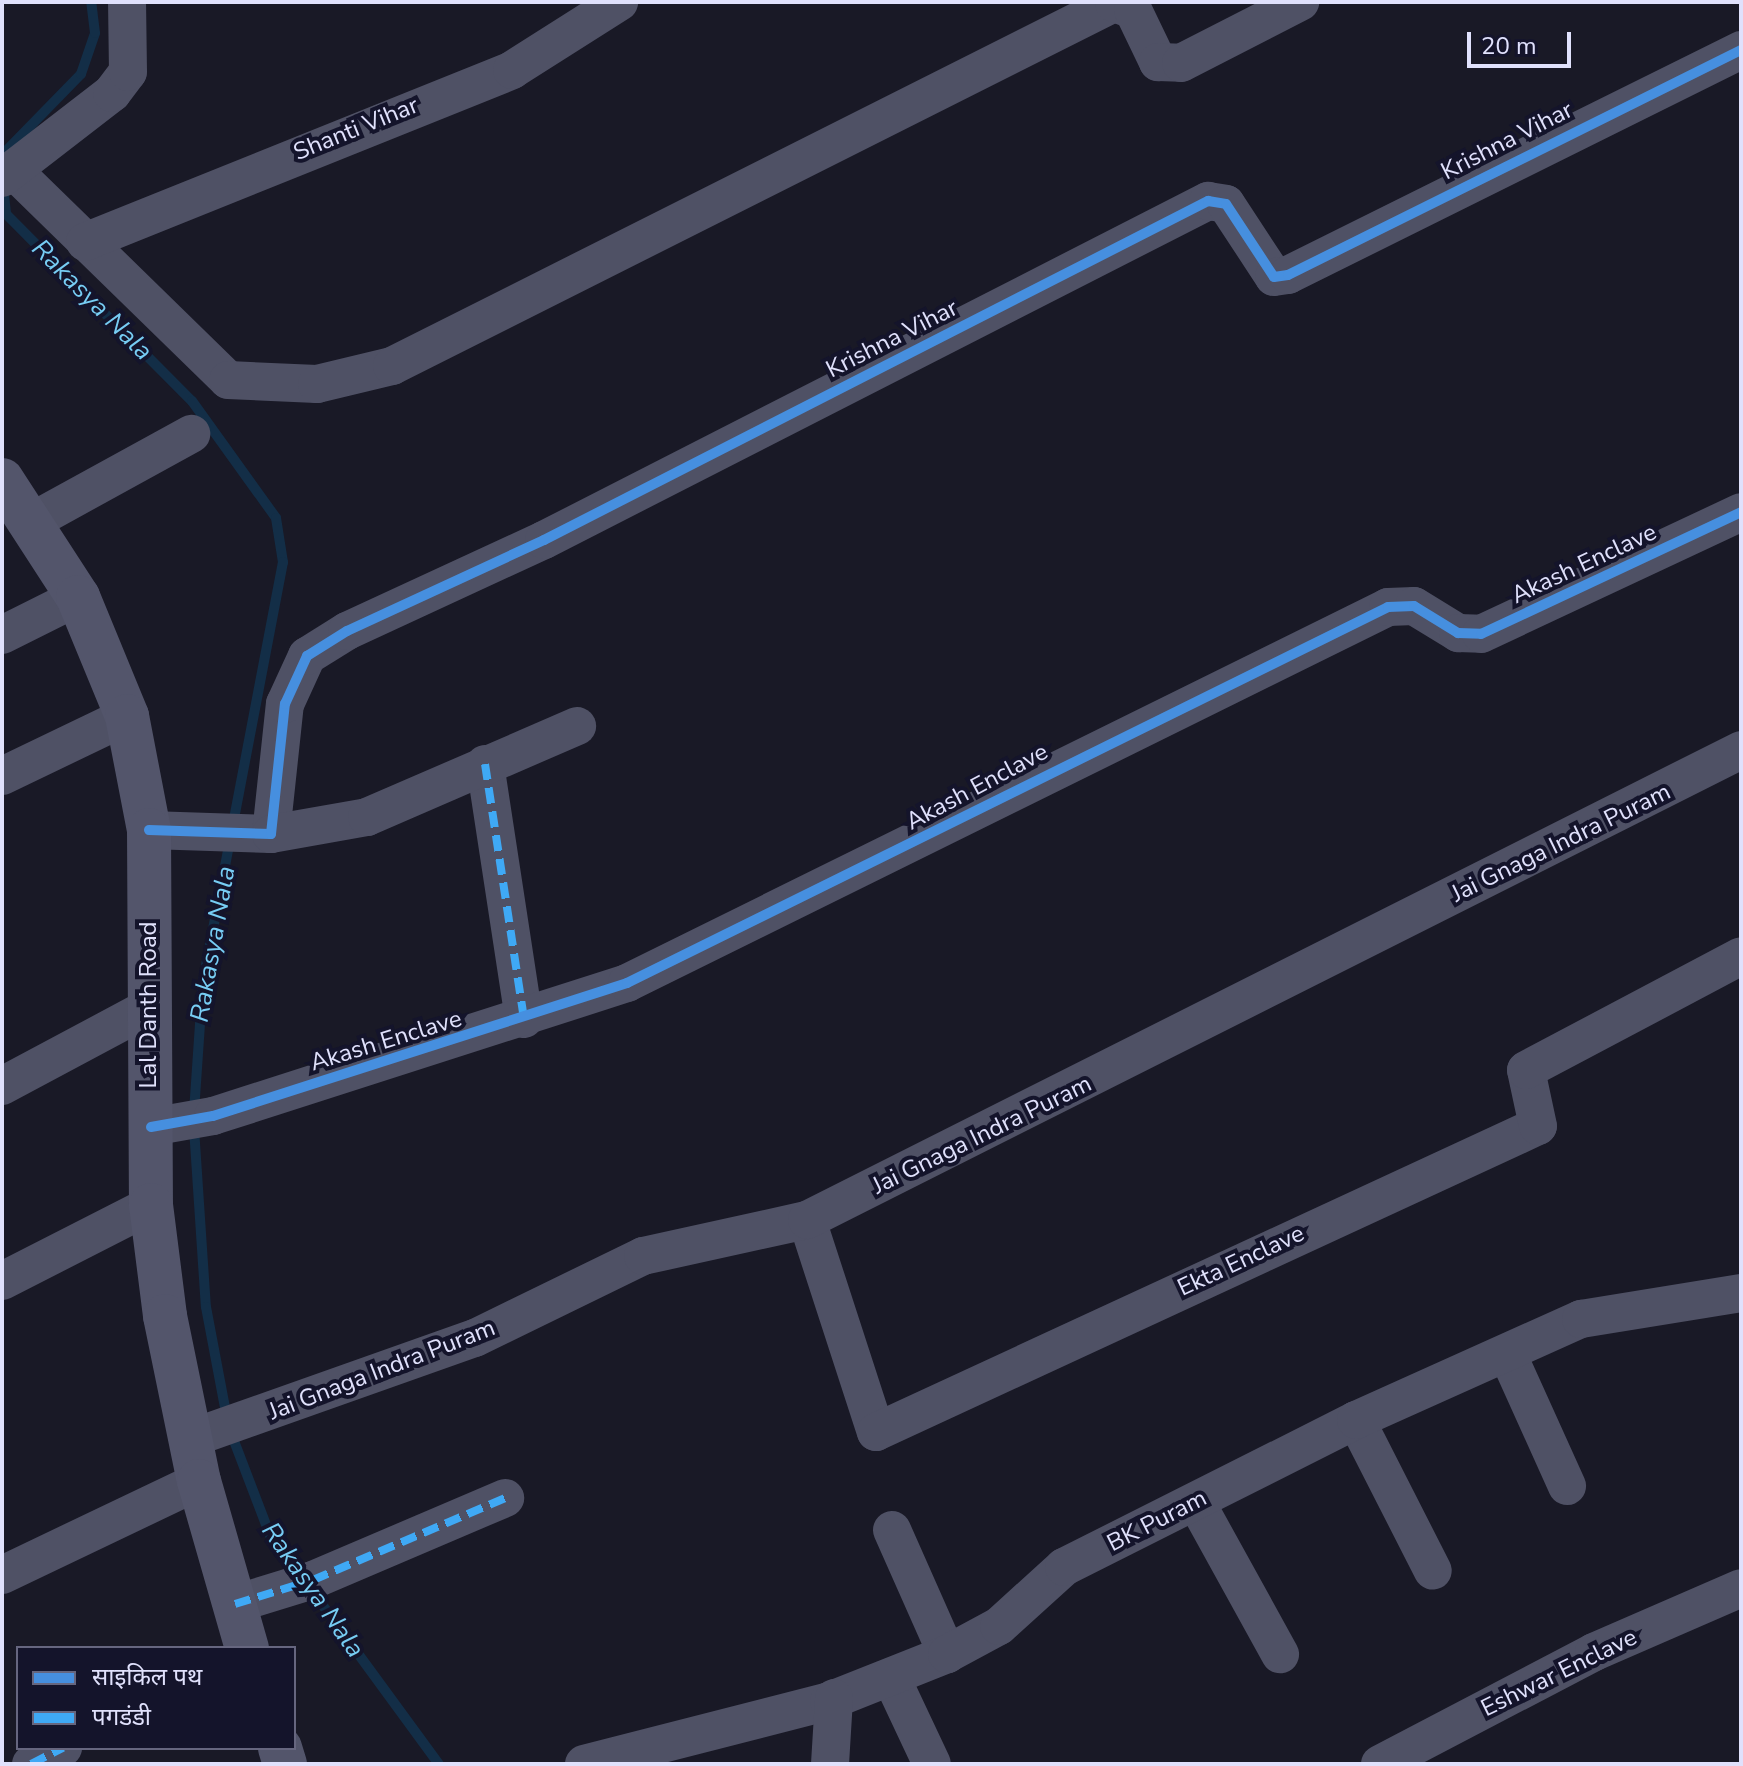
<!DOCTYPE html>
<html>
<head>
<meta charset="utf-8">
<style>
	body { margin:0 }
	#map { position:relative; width:1743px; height:1766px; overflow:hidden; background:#191926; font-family:"Nunito Sans","Noto Sans Devanagari",sans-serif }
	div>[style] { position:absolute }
	.stream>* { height:10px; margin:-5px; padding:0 5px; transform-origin:5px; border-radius:5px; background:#132e47 }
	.street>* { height:38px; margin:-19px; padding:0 19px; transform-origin:19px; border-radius:19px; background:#4f5165 }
	.secondary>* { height:44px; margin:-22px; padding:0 22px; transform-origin:22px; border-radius:22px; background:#53556b }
	.quiet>* { height:8px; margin-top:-4px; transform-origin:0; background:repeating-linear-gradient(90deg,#3fa9f5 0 16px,transparent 0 24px) }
	.cycleway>* { height:10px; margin:-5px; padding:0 5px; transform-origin:5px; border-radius:5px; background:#468fdf }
	span { translate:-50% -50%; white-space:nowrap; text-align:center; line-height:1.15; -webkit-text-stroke:8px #14142b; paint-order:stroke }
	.street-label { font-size:24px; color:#e0e1fc }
	.water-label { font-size:26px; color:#77cdf4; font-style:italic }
	.frame { position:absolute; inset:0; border:4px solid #e0e1fc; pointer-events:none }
	.legend { position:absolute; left:16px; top:1646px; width:280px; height:104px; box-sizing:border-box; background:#14142b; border:2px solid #66667f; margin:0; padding:10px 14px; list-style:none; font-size:24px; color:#e0e1fc }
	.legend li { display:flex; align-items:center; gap:16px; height:40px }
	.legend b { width:40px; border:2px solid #66667f }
	.scale { position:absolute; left:1467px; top:32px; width:104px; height:36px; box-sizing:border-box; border:4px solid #e0e1fc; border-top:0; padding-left:10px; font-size:24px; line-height:28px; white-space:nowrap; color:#e0e1fc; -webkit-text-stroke:6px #14142b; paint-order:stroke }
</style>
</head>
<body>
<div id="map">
	<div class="stream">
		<div style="left:2px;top:155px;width:113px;rotate:-45.7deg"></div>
		<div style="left:81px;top:74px;width:43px;rotate:-71.1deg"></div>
		<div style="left:95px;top:33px;width:31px;rotate:-97deg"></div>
		<div style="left:3px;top:185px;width:29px;rotate:84deg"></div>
		<div style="left:6px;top:214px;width:264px;rotate:45.2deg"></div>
		<div style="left:192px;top:401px;width:144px;rotate:54.3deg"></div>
		<div style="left:276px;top:518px;width:45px;rotate:81deg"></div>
		<div style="left:283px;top:562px;width:426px;rotate:100.8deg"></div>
		<div style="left:203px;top:980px;width:132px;rotate:93.9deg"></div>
		<div style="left:194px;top:1128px;width:179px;rotate:86.2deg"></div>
		<div style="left:206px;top:1307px;width:113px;rotate:79.3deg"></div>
		<div style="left:231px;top:1433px;width:112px;rotate:69.1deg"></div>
		<div style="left:271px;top:1538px;width:47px;rotate:51.9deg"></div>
		<div style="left:310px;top:1588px;width:218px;rotate:53.8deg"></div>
	</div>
	<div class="street">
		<div style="left:16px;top:173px;width:296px;rotate:44.3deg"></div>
		<div style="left:228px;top:380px;width:89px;rotate:2.6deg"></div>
		<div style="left:317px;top:384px;width:77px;rotate:-13.5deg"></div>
		<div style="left:392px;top:366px;width:808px;rotate:-26.69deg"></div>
		<div style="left:1114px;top:3px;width:20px;rotate:20deg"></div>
		<div style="left:1133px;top:10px;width:58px;rotate:64.3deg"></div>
		<div style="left:1158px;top:62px;width:23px;rotate:2deg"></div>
		<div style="left:1181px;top:63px;width:134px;rotate:-27.1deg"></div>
		<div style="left:2px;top:178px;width:139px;rotate:-37.7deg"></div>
		<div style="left:112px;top:93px;width:26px;rotate:-53deg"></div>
		<div style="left:128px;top:72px;width:70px;rotate:-90.8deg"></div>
		<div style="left:85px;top:242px;width:460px;rotate:-21.9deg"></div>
		<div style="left:512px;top:70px;width:127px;rotate:-32.4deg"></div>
		<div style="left:31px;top:522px;width:183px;rotate:-28.8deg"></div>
		<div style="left:2px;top:635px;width:85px;rotate:-26.6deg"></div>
		<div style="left:485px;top:764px;width:258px;rotate:81.3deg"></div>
		<div style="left:2px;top:776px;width:139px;rotate:-25.6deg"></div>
		<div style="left:149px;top:830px;width:122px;rotate:1.9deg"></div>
		<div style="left:271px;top:834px;width:131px;rotate:-83.9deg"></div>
		<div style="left:285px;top:704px;width:53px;rotate:-65.4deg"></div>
		<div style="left:307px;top:656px;width:47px;rotate:-32deg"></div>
		<div style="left:347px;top:631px;width:217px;rotate:-24.8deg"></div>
		<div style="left:544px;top:540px;width:746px;rotate:-27.05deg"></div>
		<div style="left:1208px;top:201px;width:18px;rotate:9deg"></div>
		<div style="left:1226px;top:204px;width:87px;rotate:56.7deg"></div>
		<div style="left:1274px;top:277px;width:14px;rotate:-8deg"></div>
		<div style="left:1288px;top:275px;width:506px;rotate:-26.41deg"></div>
		<div style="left:271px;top:834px;width:97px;rotate:-10deg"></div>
		<div style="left:367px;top:817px;width:229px;rotate:-23.4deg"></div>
		<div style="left:2px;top:1086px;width:166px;rotate:-28.1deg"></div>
		<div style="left:151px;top:1127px;width:63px;rotate:-10.1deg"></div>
		<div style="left:213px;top:1116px;width:435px;rotate:-17.8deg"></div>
		<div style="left:627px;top:983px;width:849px;rotate:-26.29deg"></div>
		<div style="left:1388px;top:607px;width:26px;rotate:-2deg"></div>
		<div style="left:1414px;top:606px;width:52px;rotate:31.5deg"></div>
		<div style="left:1458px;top:633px;width:23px;rotate:2deg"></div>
		<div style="left:1481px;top:634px;width:287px;rotate:-25.1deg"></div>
		<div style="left:807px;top:1220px;width:223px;rotate:72deg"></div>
		<div style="left:876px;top:1432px;width:729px;rotate:-24.81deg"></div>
		<div style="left:1538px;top:1126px;width:57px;rotate:-102.1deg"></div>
		<div style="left:1526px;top:1070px;width:243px;rotate:-27.9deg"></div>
		<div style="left:2px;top:1281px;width:167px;rotate:-27deg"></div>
		<div style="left:1507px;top:1353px;width:146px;rotate:65.7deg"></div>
		<div style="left:1356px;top:1420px;width:169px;rotate:63deg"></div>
		<div style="left:192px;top:1438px;width:300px;rotate:-19.5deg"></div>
		<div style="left:475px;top:1338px;width:187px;rotate:-26deg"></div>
		<div style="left:643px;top:1256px;width:168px;rotate:-12.4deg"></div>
		<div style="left:807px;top:1220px;width:1046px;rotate:-26.71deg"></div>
		<div style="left:1196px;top:1502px;width:174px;rotate:61.1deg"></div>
		<div style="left:892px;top:1530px;width:136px;rotate:66.1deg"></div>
		<div style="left:2px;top:1575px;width:218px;rotate:-25.5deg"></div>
		<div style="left:235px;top:1604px;width:82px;rotate:-17.1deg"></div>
		<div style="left:313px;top:1580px;width:209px;rotate:-23.1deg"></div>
		<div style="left:891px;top:1677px;width:96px;rotate:64.8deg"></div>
		<div style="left:31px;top:1764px;width:36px;rotate:-27deg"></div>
		<div style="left:584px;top:1764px;width:253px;rotate:-14.4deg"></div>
		<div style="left:829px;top:1701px;width:127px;rotate:-21.7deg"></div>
		<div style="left:947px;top:1654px;width:59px;rotate:-28.3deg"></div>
		<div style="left:999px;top:1626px;width:88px;rotate:-42.2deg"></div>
		<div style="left:1064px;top:1567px;width:327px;rotate:-26.7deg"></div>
		<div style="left:1356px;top:1420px;width:247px;rotate:-24.2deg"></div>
		<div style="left:1581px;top:1319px;width:162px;rotate:-9.2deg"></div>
		<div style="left:830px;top:1764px;width:66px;rotate:-86.5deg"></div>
		<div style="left:1380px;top:1764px;width:242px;rotate:-27.6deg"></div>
		<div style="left:1594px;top:1652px;width:160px;rotate:-23.5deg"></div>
	</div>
	<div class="secondary">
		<div style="left:2px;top:480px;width:140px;rotate:57deg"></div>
		<div style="left:78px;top:597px;width:129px;rotate:67.6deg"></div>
		<div style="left:127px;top:716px;width:116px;rotate:79.1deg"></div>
		<div style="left:149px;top:830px;width:375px;rotate:89.7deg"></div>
		<div style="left:151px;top:1205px;width:112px;rotate:82.8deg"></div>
		<div style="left:165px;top:1316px;width:168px;rotate:78.4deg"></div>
		<div style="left:199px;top:1481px;width:174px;rotate:74deg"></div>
		<div style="left:280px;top:1748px;width:17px;rotate:73deg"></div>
	</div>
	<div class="quiet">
		<div style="left:485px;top:764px;width:258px;rotate:81.3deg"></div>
		<div style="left:235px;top:1604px;width:82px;rotate:-17.1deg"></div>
		<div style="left:313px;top:1580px;width:209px;rotate:-23.1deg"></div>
		<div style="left:31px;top:1764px;width:36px;rotate:-27deg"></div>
	</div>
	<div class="cycleway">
		<div style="left:149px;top:830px;width:122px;rotate:1.9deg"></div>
		<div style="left:271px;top:834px;width:131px;rotate:-83.9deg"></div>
		<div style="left:285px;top:704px;width:53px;rotate:-65.4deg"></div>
		<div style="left:307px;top:656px;width:47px;rotate:-32deg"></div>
		<div style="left:347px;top:631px;width:217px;rotate:-24.8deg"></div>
		<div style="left:544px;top:540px;width:746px;rotate:-27.05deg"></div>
		<div style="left:1208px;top:201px;width:18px;rotate:9deg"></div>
		<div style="left:1226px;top:204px;width:87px;rotate:56.7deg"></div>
		<div style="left:1274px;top:277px;width:14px;rotate:-8deg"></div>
		<div style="left:1288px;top:275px;width:506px;rotate:-26.41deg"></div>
		<div style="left:151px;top:1127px;width:63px;rotate:-10.1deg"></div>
		<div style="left:213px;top:1116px;width:435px;rotate:-17.8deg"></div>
		<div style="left:627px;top:983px;width:849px;rotate:-26.29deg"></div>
		<div style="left:1388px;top:607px;width:26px;rotate:-2deg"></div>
		<div style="left:1414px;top:606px;width:52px;rotate:31.5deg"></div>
		<div style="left:1458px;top:633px;width:23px;rotate:2deg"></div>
		<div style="left:1481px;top:634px;width:287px;rotate:-25.1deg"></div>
	</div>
	<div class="street-label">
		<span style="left:356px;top:129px;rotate:-22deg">Shanti Vihar</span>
		<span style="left:1507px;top:141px;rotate:-27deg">Krishna Vihar</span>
		<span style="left:892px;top:339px;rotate:-27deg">Krishna Vihar</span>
		<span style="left:1584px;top:564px;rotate:-25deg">Akash Enclave</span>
		<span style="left:977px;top:787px;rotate:-28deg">Akash Enclave</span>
		<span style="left:1561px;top:843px;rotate:-26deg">Jai Gnaga Indra Puram</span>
		<span style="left:149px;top:1005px;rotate:-90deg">Lal Danth Road</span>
		<span style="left:386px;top:1041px;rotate:-17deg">Akash Enclave</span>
		<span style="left:982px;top:1135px;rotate:-26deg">Jai Gnaga Indra Puram</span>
		<span style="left:1241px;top:1261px;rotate:-25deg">Ekta Enclave</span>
		<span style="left:382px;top:1370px;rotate:-21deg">Jai Gnaga Indra Puram</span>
		<span style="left:1157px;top:1521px;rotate:-27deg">BK Puram</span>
		<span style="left:1559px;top:1673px;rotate:-26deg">Eshwar Enclave</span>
	</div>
	<div class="water-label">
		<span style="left:92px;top:300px;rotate:45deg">Rakasya Nala</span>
		<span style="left:213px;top:944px;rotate:-80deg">Rakasya Nala</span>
		<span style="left:313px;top:1590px;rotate:55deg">Rakasya Nala</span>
	</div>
	<div class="frame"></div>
	<ul class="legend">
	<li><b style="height:10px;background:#468fdf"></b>साइकिल पथ</li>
	<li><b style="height:10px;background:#3fa9f5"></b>पगडंडी</li>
	</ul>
	<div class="scale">20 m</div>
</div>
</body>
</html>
